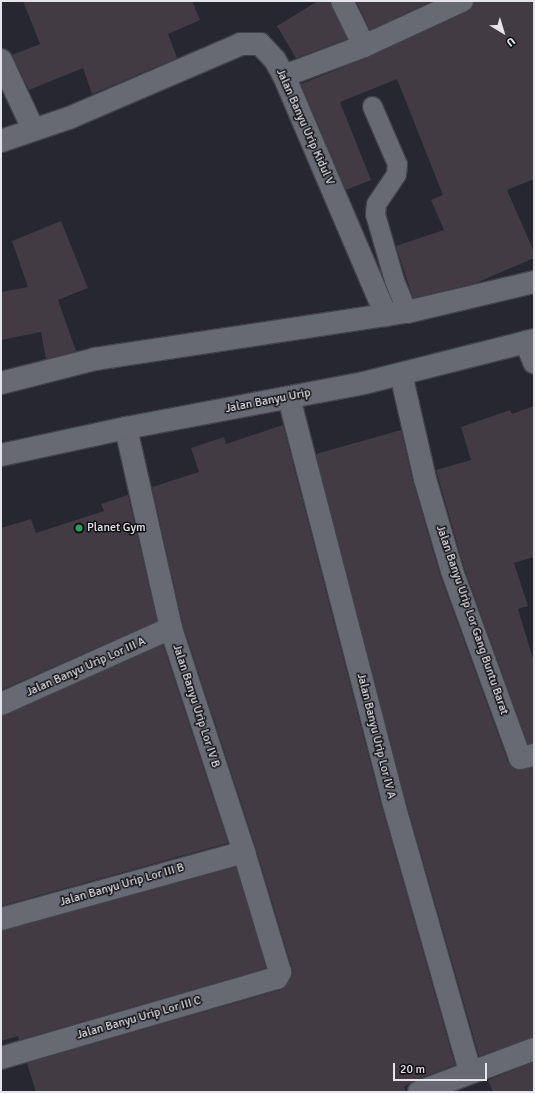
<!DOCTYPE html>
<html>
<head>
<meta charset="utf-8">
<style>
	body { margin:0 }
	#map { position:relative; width:535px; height:1093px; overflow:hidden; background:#262730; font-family:Signika,sans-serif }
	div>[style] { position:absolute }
	.building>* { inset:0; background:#433b43 }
	.roads { filter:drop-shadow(1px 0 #42434a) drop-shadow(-1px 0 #42434a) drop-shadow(0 1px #42434a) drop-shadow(0 -1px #42434a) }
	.service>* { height:19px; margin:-9.5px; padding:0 9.5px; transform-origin:9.5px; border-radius:9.5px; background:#676973 }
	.minor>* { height:22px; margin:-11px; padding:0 11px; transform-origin:11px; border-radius:11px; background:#676973 }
	.secondary>* { height:22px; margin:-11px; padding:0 11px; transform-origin:11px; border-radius:11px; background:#676973 }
	.dots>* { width:11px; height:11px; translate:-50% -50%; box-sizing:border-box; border:2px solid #101014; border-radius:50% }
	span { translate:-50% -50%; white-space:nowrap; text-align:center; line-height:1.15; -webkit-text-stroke:3px #101014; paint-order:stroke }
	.street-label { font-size:12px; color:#e4e4ea }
	.poi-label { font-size:12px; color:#e4e4ea }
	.left { translate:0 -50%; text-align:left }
	.frame { position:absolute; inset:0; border:2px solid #e4e4ea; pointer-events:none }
	.north { position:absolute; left:483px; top:12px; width:40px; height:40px; -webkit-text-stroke:3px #101014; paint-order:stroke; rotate:142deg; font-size:11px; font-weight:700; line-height:16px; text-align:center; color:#e4e4ea }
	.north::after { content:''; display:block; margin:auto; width:14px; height:18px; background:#e4e4ea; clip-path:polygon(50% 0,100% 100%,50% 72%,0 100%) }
	.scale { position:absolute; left:393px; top:1063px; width:94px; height:18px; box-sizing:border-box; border:2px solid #e4e4ea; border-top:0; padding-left:5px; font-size:12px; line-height:14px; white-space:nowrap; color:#e4e4ea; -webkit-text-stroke:3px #101014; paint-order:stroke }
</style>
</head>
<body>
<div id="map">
	<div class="building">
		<div style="clip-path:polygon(23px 1px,192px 1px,200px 20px,168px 34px,177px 58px,95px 93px,92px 94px,83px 68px,29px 90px,12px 55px,40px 44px)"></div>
		<div style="clip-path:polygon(318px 1px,330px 1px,347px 39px,296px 58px,277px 26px)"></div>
		<div style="clip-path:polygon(356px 1px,432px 1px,370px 30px)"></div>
		<div style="clip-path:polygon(474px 1px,534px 1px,534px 179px,507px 190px,534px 252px,534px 258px,476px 283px,413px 298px,396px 246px,444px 230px,431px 200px,443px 195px,397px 79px,340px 102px,371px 180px,346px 190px,301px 84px,369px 57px,467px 12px,472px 8px)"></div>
		<div style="clip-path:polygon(61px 221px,88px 288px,58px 300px,76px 351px,46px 359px,41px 332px,1px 340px,1px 292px,28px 287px,12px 241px)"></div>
		<div style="clip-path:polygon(534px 406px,534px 557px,514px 563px,528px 606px,518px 609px,534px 662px,534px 743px,528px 744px,464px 567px,436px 470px,471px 460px,461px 427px,510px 410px,512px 414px)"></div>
		<div style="clip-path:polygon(283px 425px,381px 804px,455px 1065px,415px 1080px,404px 1087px,406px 1092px,36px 1092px,27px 1063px,280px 990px,291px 978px,292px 968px,256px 848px,183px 625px,152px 487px,199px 472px,191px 448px,224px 437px,226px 444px)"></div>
		<div style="clip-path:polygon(401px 430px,413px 482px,440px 575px,508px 762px,516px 770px,533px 768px,534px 772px,534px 1037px,479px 1056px,405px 798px,316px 454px)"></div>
		<div style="clip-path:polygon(128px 495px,157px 621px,1px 690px,1px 528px,31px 519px,36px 533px,104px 511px,101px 504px)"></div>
		<div style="clip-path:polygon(163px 645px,228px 843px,1px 906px,1px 716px)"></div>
		<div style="clip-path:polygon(236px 867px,266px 968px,19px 1040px,18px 1036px,1px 1041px,1px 931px)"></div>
		<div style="clip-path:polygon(534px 1062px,534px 1092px,493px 1092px,488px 1080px)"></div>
	</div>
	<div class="roads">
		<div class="service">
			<div style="left:372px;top:106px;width:63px;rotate:66.7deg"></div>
			<div style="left:397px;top:164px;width:10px;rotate:96deg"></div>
			<div style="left:396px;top:174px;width:36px;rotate:124deg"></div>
			<div style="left:376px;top:204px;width:10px;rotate:96deg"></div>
			<div style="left:375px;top:214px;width:69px;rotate:73.9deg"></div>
			<div style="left:394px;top:280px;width:35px;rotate:68deg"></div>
		</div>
		<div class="minor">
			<div style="left:342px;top:1px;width:50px;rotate:63.9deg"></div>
			<div style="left:1px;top:60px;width:76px;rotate:65.1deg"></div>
			<div style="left:284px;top:76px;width:85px;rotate:-20.6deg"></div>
			<div style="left:364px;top:46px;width:108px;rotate:-24.7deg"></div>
			<div style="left:1px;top:141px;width:72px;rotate:-18.7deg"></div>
			<div style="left:69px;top:118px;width:187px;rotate:-23.3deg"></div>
			<div style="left:241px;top:44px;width:19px"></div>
			<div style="left:260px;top:44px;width:22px;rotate:47deg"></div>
			<div style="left:275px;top:60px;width:18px;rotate:61deg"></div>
			<div style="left:284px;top:76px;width:260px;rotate:66.9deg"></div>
			<div style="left:526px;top:342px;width:22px;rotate:68deg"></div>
			<div style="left:401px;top:374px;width:108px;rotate:77.1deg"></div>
			<div style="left:425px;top:479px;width:96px;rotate:73.6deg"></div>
			<div style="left:452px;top:571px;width:199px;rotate:70deg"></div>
			<div style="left:520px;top:758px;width:14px;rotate:-12deg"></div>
			<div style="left:289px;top:398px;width:416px;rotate:75.5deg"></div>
			<div style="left:393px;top:801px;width:282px;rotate:74.1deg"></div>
			<div style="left:1px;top:704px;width:186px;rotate:-24.1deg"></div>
			<div style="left:1px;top:919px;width:252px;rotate:-15.4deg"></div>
			<div style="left:1px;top:1058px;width:287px;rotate:-16.2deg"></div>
			<div style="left:277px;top:978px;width:7px;rotate:-63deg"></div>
			<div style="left:280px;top:972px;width:125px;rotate:-106.7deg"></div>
			<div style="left:244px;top:852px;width:236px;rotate:-108.1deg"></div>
			<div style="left:171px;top:628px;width:205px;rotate:-102.7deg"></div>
			<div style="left:419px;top:1092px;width:123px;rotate:-20.5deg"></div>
		</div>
		<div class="secondary">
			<div style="left:1px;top:383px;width:97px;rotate:-14.3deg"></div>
			<div style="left:95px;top:359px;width:316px;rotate:-8.6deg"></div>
			<div style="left:407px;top:312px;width:130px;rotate:-13.3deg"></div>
			<div style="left:1px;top:455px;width:128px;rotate:-12.2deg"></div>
			<div style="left:126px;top:428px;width:242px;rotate:-10.7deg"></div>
			<div style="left:364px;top:383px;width:175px;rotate:-14.2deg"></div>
		</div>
	</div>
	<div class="dots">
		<div style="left:79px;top:528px;background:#2e9e5b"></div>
	</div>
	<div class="street-label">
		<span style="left:305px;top:127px;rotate:66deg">Jalan Banyu Urip Kidul V</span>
		<span style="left:268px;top:401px;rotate:-11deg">Jalan Banyu Urip</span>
		<span style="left:472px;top:620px;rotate:71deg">Jalan Banyu Urip Lor Gang Buntu Barat</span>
		<span style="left:86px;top:667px;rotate:-24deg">Jalan Banyu Urip Lor III A</span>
		<span style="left:196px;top:706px;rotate:72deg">Jalan Banyu Urip Lor IV B</span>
		<span style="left:376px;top:736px;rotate:76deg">Jalan Banyu Urip Lor IV A</span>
		<span style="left:122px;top:885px;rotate:-16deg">Jalan Banyu Urip Lor III B</span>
		<span style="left:139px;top:1018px;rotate:-16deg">Jalan Banyu Urip Lor III C</span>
	</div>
	<div class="poi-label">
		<span class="left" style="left:87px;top:528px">Planet Gym</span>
	</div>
	<div class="frame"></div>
	<div class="north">U</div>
	<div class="scale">20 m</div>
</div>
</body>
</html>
